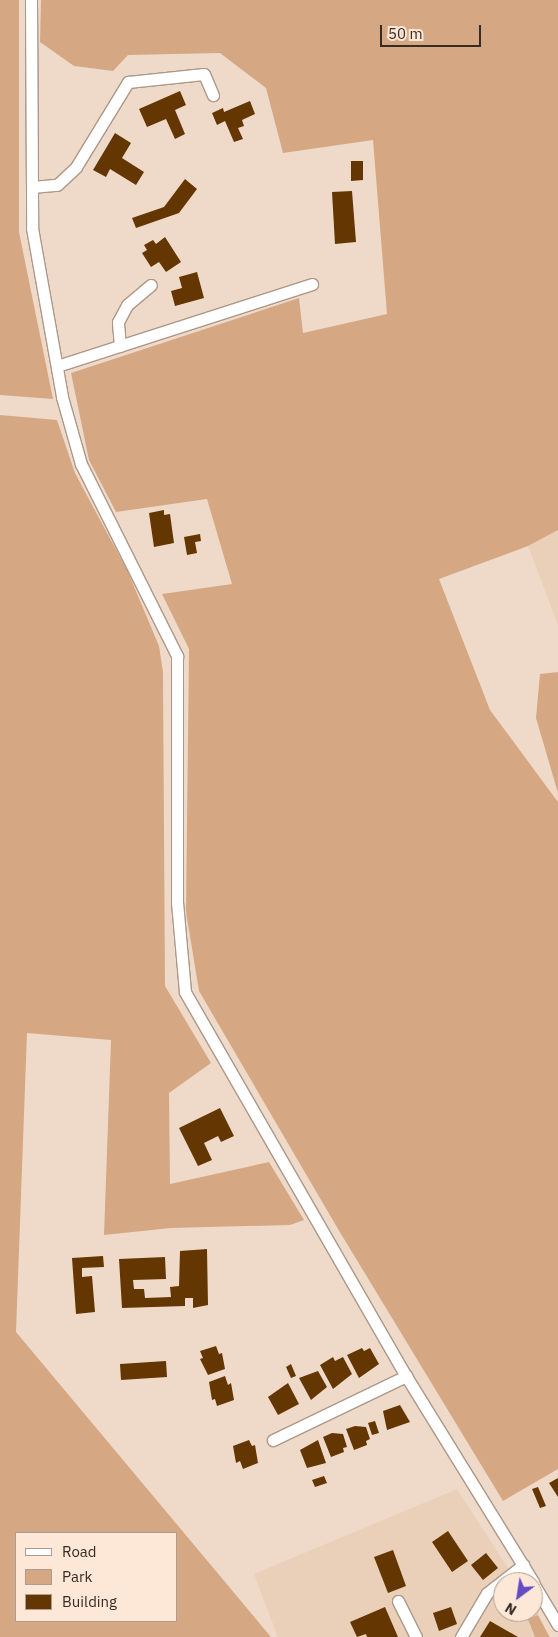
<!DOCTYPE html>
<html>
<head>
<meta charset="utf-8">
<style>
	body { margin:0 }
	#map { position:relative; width:558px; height:1637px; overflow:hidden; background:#efdac9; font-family:"IBM Plex Sans",sans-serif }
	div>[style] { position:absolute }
	.built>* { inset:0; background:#eacfb9 }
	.green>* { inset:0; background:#d5a883 }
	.building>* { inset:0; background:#643601 }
	.roads { filter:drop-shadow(1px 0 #ac9888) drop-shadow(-1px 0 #ac9888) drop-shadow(0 1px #ac9888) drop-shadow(0 -1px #ac9888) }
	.minor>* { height:11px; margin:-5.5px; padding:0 5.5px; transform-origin:5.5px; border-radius:5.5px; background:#fff }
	span { translate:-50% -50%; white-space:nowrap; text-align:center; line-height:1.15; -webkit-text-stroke:5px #fde7d6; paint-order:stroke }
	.legend { position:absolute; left:15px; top:1532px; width:162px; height:90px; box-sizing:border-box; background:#fde7d6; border:1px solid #ad9c8f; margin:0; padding:6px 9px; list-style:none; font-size:15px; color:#342c25 }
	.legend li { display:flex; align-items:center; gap:10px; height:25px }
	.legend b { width:25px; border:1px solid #ad9c8f }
	.north { position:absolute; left:493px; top:1572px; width:50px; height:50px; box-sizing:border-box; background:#fde7d6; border:1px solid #ad9c8f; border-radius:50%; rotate:211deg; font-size:14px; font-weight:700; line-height:20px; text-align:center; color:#342c25 }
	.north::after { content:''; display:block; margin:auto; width:18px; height:22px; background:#634bc3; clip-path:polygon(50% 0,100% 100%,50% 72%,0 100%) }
	.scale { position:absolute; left:380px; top:25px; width:101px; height:22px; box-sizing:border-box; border:2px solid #342c25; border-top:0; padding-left:6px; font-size:15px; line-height:18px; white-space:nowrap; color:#342c25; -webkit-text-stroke:4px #fde7d6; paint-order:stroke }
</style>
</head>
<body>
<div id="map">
	<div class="built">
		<div style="clip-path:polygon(558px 530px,558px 625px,528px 546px)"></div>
		<div style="clip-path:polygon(457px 1489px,517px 1582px,503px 1582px,503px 1612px,533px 1612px,533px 1607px,538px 1615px,529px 1619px,535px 1637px,278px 1637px,254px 1574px)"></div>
	</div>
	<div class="green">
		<div style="clip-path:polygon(0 0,19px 0,19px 232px,53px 399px,0 395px)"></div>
		<div style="clip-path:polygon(41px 0,558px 0,558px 530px,528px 546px,439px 579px,490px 710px,558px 802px,558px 1469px,503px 1501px,338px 1229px,199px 991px,186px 912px,189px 649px,162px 594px,232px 584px,207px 499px,116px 512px,89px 460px,71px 373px,299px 298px,303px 333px,387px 314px,373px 140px,283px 153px,266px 88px,220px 53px,128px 55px,113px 71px,74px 66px,40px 42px)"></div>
		<div style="clip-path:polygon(evenodd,0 415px,57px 420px,75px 473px,128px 572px,159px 646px,163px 672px,165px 986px,211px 1063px,169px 1093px,170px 1184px,269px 1162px,304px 1220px,290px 1225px,171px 1228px,104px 1235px,111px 1040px,27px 1033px,16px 1332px,271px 1637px,0 1637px,0 415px,16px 1533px,176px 1533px,176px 1621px,16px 1621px,16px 1533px)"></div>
		<div style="clip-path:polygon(558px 672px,558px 793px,536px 718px,540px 674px)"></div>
		<div style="clip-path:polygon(538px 1615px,548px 1634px,550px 1637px,535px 1637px,528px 1619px)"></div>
	</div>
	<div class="building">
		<div style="clip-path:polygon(180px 91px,186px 105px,175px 110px,185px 134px,175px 139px,166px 119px,147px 127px,139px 109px)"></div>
		<div style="clip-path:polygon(250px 101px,255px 114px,242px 120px,244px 126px,238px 128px,243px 139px,234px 142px,225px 121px,217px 125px,212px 113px,223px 108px,224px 112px)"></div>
		<div style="clip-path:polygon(115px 133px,131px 143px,122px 158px,144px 172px,136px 185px,110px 169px,106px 177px,93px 170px)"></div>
		<div style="clip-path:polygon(351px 161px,363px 161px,363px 180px,351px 181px)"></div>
		<div style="clip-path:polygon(185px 179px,197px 189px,179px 213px,136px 228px,132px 218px,164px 207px)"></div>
		<div style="clip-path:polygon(352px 191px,356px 242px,335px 244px,332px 192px)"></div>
		<div style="clip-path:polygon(165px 237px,181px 262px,166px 272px,159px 262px,151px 267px,142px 253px,147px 250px,144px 245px,153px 240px,156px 244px)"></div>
		<div style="clip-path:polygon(197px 272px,204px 298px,175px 306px,171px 291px,182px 288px,179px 277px)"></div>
		<div style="clip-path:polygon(164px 510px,164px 515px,170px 514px,174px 543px,154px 547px,149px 513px)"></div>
		<div style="clip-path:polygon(200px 534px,201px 541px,195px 542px,197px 553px,187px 555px,184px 537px)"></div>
		<div style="clip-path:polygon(220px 1108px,234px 1136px,221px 1142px,218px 1136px,204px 1143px,212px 1160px,198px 1166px,179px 1128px)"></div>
		<div style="clip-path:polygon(207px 1249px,208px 1305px,193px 1308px,193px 1298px,185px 1298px,185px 1306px,122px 1308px,119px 1259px,165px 1257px,166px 1279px,133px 1280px,134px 1289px,144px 1289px,145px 1298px,171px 1297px,170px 1287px,179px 1286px,180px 1251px)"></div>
		<div style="clip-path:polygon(103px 1256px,104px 1267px,82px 1268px,82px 1277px,92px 1276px,95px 1312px,76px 1314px,72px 1258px)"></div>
		<div style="clip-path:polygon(216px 1346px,219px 1354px,222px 1353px,225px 1369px,208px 1375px,200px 1359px,203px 1358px,200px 1351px)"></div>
		<div style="clip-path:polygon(362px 1348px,364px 1351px,370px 1348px,379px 1364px,359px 1378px,347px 1355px)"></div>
		<div style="clip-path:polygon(333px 1357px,335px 1361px,343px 1357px,352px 1374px,333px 1389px,320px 1365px)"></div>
		<div style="clip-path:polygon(166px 1361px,167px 1377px,121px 1380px,120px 1364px)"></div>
		<div style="clip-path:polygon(291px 1364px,296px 1376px,291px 1378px,286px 1367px)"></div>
		<div style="clip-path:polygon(318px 1371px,327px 1387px,311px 1400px,299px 1378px)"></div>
		<div style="clip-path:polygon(225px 1376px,228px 1385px,231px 1383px,234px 1400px,217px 1406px,215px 1399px,212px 1400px,209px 1382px)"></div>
		<div style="clip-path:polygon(288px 1383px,299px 1404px,278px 1415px,268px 1397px)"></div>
		<div style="clip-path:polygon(400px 1405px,410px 1422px,387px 1430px,383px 1411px)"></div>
		<div style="clip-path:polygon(375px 1421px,379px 1433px,372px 1435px,368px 1423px)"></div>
		<div style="clip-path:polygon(355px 1426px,366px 1427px,370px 1439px,366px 1441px,367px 1445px,354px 1450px,346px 1429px)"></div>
		<div style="clip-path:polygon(332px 1433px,343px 1434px,347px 1447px,343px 1448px,344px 1452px,331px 1457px,323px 1437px)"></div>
		<div style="clip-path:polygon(249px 1440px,252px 1446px,255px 1445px,258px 1463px,243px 1469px,240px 1461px,236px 1463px,233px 1446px)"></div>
		<div style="clip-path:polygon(318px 1440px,326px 1463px,307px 1468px,300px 1450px)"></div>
		<div style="clip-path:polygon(324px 1476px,327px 1483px,315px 1487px,312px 1480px)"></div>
		<div style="clip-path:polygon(558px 1478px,558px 1497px,549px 1483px)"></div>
		<div style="clip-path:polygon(538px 1487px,546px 1506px,540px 1508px,532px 1489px)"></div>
		<div style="clip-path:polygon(448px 1531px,468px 1561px,452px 1572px,432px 1542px)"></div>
		<div style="clip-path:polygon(393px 1550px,406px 1586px,388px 1593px,374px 1557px)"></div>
		<div style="clip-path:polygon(486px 1553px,498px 1568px,483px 1580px,471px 1565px)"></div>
		<div style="clip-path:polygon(385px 1607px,398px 1637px,367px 1637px,366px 1634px,357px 1637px,350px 1622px)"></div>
		<div style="clip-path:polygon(451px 1607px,457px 1624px,439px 1631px,433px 1613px)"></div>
		<div style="clip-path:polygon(490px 1621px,518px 1637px,480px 1637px)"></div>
	</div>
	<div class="roads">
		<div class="minor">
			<div style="left:31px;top:0;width:228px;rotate:89.7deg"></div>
			<div style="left:32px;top:228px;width:172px;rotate:79.9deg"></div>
			<div style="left:62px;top:397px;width:70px;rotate:74.2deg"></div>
			<div style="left:81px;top:464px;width:215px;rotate:63.4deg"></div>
			<div style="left:177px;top:656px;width:246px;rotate:90deg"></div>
			<div style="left:177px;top:902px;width:90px;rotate:84.9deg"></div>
			<div style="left:185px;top:992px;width:443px;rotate:60.1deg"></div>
			<div style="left:406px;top:1376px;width:242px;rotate:58.3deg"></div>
			<div style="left:32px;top:187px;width:25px;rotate:-5deg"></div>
			<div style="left:57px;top:185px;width:26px;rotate:-43deg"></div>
			<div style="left:76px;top:167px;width:100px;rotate:-58.5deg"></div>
			<div style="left:128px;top:82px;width:76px;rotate:-6deg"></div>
			<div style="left:204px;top:74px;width:23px;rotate:67deg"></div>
			<div style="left:120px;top:346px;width:24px;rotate:-95deg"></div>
			<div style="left:118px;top:322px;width:19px;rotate:-62deg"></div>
			<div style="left:127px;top:305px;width:31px;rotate:-40deg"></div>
			<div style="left:57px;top:366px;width:268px;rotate:-17.8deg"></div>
			<div style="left:273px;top:1440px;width:148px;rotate:-25.7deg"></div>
			<div style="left:533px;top:1583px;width:49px;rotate:59.2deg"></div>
			<div style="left:398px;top:1601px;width:40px;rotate:63.4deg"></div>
			<div style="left:461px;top:1637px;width:51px;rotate:-59.4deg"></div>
			<div style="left:487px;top:1593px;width:46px;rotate:-37.9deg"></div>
		</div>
	</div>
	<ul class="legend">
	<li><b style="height:6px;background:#fff"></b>Road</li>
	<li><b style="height:14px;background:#d5a883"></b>Park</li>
	<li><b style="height:14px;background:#643601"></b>Building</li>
	</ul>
	<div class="north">N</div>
	<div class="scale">50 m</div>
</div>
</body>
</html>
